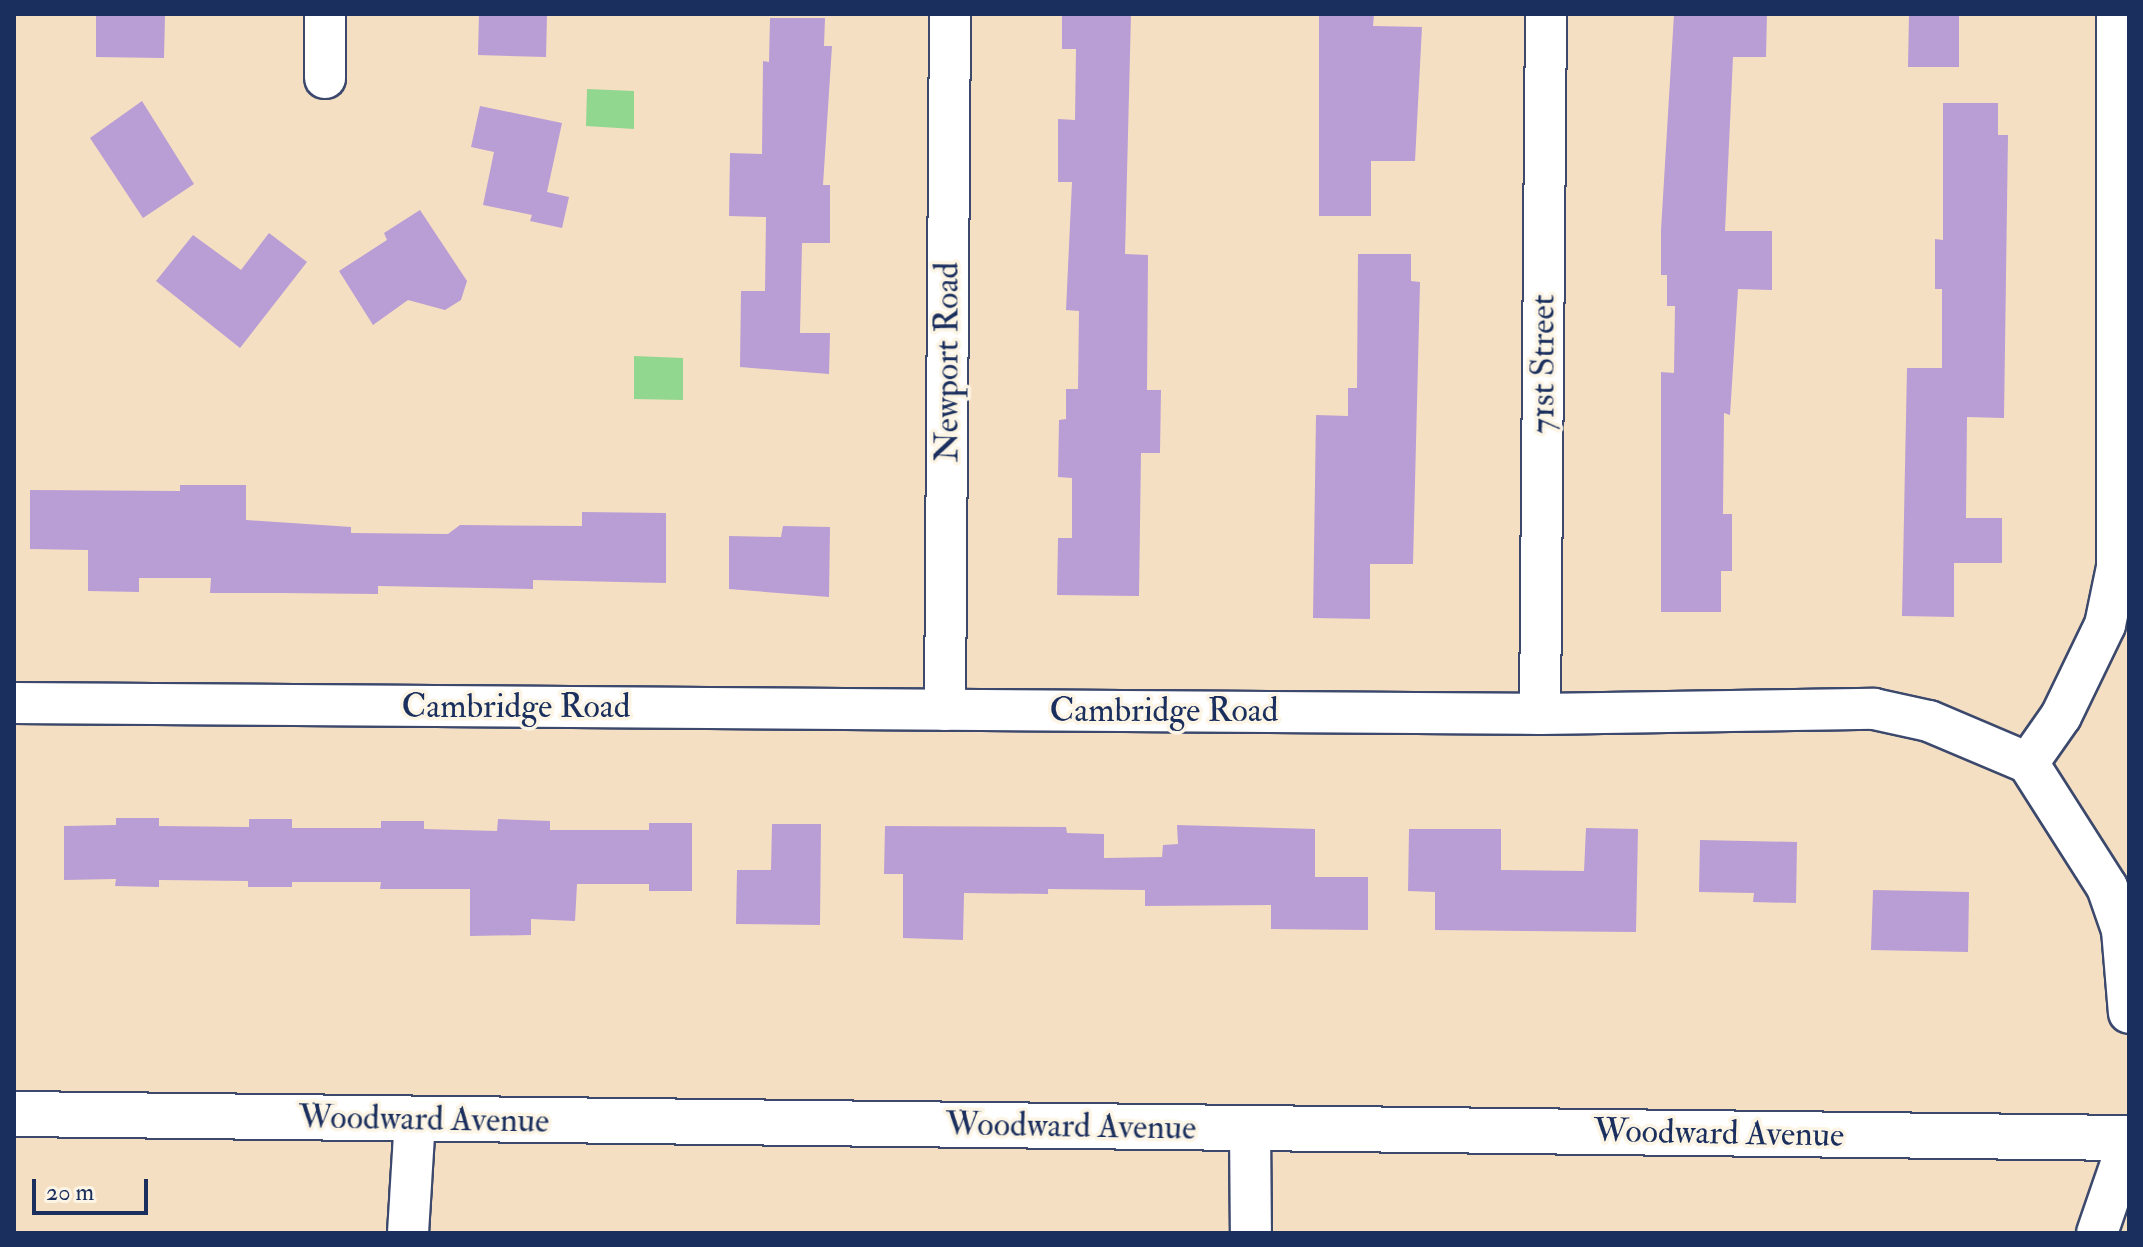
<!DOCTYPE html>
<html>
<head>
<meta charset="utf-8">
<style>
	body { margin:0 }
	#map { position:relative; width:2143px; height:1247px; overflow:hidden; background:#f5dfc2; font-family:"IM FELL Double Pica",serif }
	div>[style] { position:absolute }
	.green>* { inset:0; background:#92d790 }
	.building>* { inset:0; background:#b99dd5 }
	.roads { filter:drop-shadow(2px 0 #3c496d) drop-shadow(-2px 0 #3c496d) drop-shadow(0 2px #3c496d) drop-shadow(0 -2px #3c496d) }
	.minor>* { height:40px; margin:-20px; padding:0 20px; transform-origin:20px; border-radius:20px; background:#fff }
	.major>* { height:44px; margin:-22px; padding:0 22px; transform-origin:22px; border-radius:22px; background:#fff }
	span { translate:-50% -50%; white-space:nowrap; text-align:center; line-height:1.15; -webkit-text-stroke:7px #fcf5e5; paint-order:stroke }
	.street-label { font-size:34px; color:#1b2f5e }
	.frame { position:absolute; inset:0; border:16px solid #1b2f5e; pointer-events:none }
	.scale { position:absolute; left:32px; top:1179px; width:116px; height:36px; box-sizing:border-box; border:4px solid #1b2f5e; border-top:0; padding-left:10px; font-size:24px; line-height:28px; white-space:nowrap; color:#1b2f5e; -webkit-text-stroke:6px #fcf5e5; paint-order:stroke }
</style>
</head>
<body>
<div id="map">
	<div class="green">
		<div style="clip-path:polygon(587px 89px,634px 91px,634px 129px,586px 126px)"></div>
		<div style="clip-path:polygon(634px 356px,683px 358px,683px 400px,634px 399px)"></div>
	</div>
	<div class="building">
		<div style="clip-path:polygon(96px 14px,165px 15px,164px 58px,96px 57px)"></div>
		<div style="clip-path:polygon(479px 14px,547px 14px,546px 57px,478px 55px)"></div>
		<div style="clip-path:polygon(1062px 14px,1131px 14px,1125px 254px,1148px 255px,1147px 390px,1161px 390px,1160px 453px,1141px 453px,1139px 596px,1057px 595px,1058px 538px,1072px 538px,1072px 478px,1058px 477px,1059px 420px,1066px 419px,1066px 389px,1078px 389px,1079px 311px,1066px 310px,1072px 182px,1058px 182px,1058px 119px,1075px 120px,1076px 49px,1062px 49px)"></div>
		<div style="clip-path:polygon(1319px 14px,1374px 14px,1373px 26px,1422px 27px,1415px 161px,1371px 161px,1371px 216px,1319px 216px)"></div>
		<div style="clip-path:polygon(1674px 14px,1767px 14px,1766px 57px,1733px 57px,1725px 231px,1772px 231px,1772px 290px,1738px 289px,1730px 415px,1724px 413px,1723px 514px,1732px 514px,1732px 571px,1721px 571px,1721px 612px,1661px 612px,1661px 372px,1674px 373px,1675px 306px,1667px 306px,1667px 275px,1661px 275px,1661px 230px)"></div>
		<div style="clip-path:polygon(1909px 14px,1959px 14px,1959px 67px,1908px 67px)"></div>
		<div style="clip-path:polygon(770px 18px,825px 18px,824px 46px,832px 46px,823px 185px,830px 185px,830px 243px,802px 243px,800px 333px,830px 333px,829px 374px,740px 367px,741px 291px,765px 291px,766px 217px,729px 216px,730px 153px,762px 154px,763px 61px,769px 62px)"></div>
		<div style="clip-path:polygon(142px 101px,194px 184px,143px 218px,90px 138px)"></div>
		<div style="clip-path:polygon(1943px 103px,1998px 103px,1998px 135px,2008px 135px,2004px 418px,1967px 417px,1966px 518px,2002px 518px,2002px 563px,1954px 563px,1954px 617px,1902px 616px,1907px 368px,1942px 368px,1942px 289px,1935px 289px,1935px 239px,1943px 240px)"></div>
		<div style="clip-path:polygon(480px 106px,562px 123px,547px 192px,569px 197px,562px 228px,530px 221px,532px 215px,483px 205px,494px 152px,471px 147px)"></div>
		<div style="clip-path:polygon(420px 210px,467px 281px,461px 300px,445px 310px,408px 300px,373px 325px,339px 271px,387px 240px,384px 233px)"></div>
		<div style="clip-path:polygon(269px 233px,307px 262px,240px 348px,156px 281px,193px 235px,241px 270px)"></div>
		<div style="clip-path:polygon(1358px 254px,1411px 254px,1411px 281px,1420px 282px,1413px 564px,1370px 564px,1370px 619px,1313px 618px,1316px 415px,1348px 416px,1348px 388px,1357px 388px)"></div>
		<div style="clip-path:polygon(180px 485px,246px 485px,246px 520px,351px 527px,351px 533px,448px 534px,460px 525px,582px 526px,582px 512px,666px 513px,666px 583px,533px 580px,533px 589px,378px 586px,378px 594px,280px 593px,210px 593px,211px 578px,139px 578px,139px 592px,88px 591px,88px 550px,30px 549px,30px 490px,180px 491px)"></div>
		<div style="clip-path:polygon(783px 526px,830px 527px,829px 597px,729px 589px,729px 536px,781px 537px)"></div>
		<div style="clip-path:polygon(116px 818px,159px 818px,159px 826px,249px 827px,249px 819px,292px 819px,292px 828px,381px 828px,381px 821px,424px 821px,424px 829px,497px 831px,498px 819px,550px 821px,550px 830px,649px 830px,649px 823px,692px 823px,692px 891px,649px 891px,649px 884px,577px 884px,575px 921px,531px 919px,531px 935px,470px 936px,470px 889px,380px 889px,381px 882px,292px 882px,292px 887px,248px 887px,248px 881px,159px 880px,159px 887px,115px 886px,116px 879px,64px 880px,64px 826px,116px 825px)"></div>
		<div style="clip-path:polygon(772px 824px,821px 824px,820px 925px,736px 924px,737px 870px,771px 870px)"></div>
		<div style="clip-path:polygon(1177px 825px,1315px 829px,1315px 877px,1368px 877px,1368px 930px,1271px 929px,1271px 905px,1145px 906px,1145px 890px,1048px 889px,1048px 894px,964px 893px,963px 940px,903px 938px,903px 874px,884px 874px,885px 826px,1066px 827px,1067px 833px,1104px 834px,1104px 858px,1162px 857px,1163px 845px,1178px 844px)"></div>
		<div style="clip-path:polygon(1586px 828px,1638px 829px,1636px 932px,1435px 930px,1435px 892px,1408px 891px,1409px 829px,1501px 829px,1501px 870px,1584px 871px)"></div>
		<div style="clip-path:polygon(1700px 840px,1797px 842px,1796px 903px,1753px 902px,1754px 893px,1699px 892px)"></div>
		<div style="clip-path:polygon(1873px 890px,1969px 892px,1968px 952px,1871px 950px)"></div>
	</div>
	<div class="roads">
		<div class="minor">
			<div style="left:325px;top:78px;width:64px;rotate:-90deg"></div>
			<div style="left:14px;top:703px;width:1526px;rotate:0.41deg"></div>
			<div style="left:1540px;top:714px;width:334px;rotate:-0.9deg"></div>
			<div style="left:1874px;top:709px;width:56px;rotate:12.3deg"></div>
			<div style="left:1929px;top:721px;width:108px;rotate:23deg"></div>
			<div style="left:2028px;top:763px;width:147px;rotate:57.5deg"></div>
			<div style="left:2107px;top:887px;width:46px;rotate:70.8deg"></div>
			<div style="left:2122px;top:930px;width:83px;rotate:85.2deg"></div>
			<div style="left:945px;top:710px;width:696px;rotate:-89.59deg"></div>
			<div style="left:1540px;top:714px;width:700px;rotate:-89.51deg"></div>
			<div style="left:2028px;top:763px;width:57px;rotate:-54.9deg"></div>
			<div style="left:2061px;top:716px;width:101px;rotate:-64.2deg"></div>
			<div style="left:2105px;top:625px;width:59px;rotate:-78.3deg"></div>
			<div style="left:2117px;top:567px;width:553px;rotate:-90deg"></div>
			<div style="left:1250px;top:1128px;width:105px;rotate:89.5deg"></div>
			<div style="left:408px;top:1233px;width:115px;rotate:-86.5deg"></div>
			<div style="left:2097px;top:1233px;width:98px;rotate:-71deg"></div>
		</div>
		<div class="major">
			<div style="left:14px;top:1114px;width:2115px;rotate:0.65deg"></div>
		</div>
	</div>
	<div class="street-label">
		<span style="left:947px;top:362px;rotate:-90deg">Newport Road</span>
		<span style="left:1543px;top:364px;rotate:-90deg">71st Street</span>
		<span style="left:516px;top:707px">Cambridge Road</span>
		<span style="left:1164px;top:711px">Cambridge Road</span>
		<span style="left:424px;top:1119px;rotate:1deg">Woodward Avenue</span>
		<span style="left:1071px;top:1126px;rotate:1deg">Woodward Avenue</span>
		<span style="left:1719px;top:1133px;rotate:1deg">Woodward Avenue</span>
	</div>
	<div class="frame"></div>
	<div class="scale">20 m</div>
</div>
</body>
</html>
